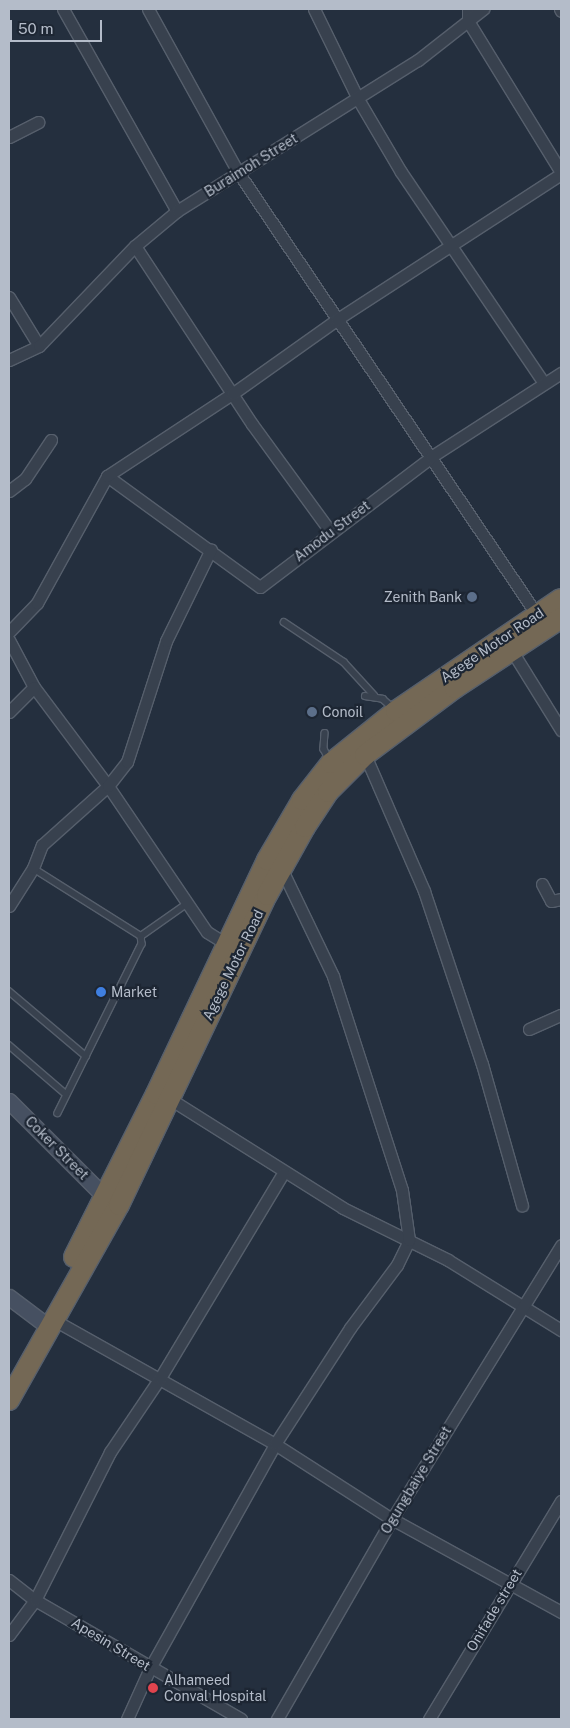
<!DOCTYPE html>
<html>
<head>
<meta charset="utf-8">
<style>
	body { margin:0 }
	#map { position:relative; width:570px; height:1728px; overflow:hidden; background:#242f3e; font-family:"Public Sans",sans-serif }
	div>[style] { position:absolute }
	.roads { filter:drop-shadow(1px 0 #565f6c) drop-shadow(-1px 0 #565f6c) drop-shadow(0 1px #565f6c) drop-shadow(0 -1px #565f6c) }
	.lane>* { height:5.5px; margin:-2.75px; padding:0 2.75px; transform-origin:2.75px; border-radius:2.75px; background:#38414e }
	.street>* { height:11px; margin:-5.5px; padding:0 5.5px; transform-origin:5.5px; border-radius:5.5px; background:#38414e }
	.secondary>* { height:15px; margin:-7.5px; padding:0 7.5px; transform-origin:7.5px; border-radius:7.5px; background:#465061 }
	.highway>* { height:20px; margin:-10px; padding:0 10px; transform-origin:10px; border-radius:10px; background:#746855 }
	.dots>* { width:14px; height:14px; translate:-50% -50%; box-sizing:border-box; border:2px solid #1d2633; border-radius:50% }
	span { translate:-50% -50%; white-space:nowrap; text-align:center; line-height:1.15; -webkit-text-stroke:4.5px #1d2633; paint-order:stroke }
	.street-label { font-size:14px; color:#b4bcc9 }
	.poi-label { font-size:14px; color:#b4bcc9 }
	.right { translate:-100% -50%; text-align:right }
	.left { translate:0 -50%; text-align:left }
	.frame { position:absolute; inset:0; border:10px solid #b4bcc9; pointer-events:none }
	.scale { position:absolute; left:10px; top:20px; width:92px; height:22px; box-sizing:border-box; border:2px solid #b4bcc9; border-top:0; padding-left:6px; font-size:15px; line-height:18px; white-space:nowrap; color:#b4bcc9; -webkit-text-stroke:4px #1d2633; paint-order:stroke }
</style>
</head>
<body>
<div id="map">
	<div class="roads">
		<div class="lane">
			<div style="left:284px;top:622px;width:72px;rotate:33.7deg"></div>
			<div style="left:344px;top:662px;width:45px;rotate:47.7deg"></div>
			<div style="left:365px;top:696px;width:18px;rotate:9deg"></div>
			<div style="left:383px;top:699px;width:15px;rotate:42deg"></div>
			<div style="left:325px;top:733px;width:16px;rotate:94deg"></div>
			<div style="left:324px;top:749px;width:11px;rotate:63deg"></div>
			<div style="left:33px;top:868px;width:128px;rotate:32.2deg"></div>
			<div style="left:141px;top:936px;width:8px;rotate:83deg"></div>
			<div style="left:142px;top:944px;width:189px;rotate:116.4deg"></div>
			<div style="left:141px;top:936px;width:57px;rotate:-35.1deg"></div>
			<div style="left:9px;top:991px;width:101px;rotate:40.2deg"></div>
			<div style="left:9px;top:1045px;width:75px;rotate:40.7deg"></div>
		</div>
		<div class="street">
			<div style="left:63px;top:9px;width:232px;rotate:60.6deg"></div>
			<div style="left:148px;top:9px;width:186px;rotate:61.1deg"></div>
			<div style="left:238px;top:172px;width:534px;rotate:55.98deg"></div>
			<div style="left:314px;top:9px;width:100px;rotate:63.9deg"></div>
			<div style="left:358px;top:99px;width:85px;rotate:59.5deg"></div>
			<div style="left:401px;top:172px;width:255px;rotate:55.9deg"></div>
			<div style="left:468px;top:9px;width:12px;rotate:90deg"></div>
			<div style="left:468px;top:21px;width:177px;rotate:58.4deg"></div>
			<div style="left:560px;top:9px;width:2px;rotate:63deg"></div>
			<div style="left:9px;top:137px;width:33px;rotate:-27deg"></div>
			<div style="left:135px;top:246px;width:213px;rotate:56.7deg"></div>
			<div style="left:252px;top:424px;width:132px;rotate:53.9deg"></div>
			<div style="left:9px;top:297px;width:57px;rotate:58.5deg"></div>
			<div style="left:9px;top:360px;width:33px;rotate:-25deg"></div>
			<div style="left:39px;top:346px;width:139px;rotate:-46.2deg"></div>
			<div style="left:135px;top:246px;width:55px;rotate:-39.8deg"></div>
			<div style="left:177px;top:211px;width:284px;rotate:-32.1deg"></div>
			<div style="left:418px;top:60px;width:83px;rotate:-38.1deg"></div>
			<div style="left:107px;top:476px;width:189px;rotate:36deg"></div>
			<div style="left:260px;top:587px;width:215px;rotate:-37.2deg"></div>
			<div style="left:431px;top:457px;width:155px;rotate:-32.9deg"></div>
			<div style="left:9px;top:491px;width:20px;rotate:-37deg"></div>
			<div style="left:25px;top:479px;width:47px;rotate:-56.3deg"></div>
			<div style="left:9px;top:632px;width:40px;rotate:-46deg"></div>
			<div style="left:37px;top:603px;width:145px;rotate:-61.1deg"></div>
			<div style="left:107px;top:476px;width:149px;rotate:-33.3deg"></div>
			<div style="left:232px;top:394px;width:128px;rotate:-35.4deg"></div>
			<div style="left:336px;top:320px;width:268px;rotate:-33deg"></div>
			<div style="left:9px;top:640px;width:53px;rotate:62deg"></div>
			<div style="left:34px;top:687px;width:124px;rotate:53.2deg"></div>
			<div style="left:108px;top:786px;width:176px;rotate:55.9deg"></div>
			<div style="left:207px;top:932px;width:22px;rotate:32deg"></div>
			<div style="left:512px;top:651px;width:93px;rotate:58.2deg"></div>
			<div style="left:9px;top:712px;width:35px;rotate:-45deg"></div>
			<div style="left:365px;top:755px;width:148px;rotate:66.5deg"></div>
			<div style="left:424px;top:891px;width:182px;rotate:71.5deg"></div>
			<div style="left:482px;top:1064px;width:147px;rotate:74.2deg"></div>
			<div style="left:542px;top:884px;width:19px;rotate:62deg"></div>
			<div style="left:551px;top:901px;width:10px;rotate:-11deg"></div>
			<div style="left:9px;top:906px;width:45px;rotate:-57.7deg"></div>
			<div style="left:33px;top:868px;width:25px;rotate:-69deg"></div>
			<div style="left:42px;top:845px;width:89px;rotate:-41.8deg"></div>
			<div style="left:108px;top:786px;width:31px;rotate:-52deg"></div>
			<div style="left:127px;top:762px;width:127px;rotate:-72.1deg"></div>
			<div style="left:166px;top:641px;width:102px;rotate:-63.9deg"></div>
			<div style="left:529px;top:1029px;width:35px;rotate:-24deg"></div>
			<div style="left:170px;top:1099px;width:204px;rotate:32.2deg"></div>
			<div style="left:343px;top:1208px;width:117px;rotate:26.3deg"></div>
			<div style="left:448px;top:1260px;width:133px;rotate:31.8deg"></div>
			<div style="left:54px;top:1320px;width:253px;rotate:29.3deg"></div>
			<div style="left:275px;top:1444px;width:139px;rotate:32.7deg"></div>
			<div style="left:392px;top:1519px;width:193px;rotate:28.8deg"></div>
			<div style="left:9px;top:1580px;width:33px;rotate:38deg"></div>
			<div style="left:35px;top:1600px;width:238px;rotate:30deg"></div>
			<div style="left:9px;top:1635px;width:44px;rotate:-53.4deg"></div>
			<div style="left:35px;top:1600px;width:166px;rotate:-63.1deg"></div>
			<div style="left:110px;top:1452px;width:89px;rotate:-56deg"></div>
			<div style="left:160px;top:1378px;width:239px;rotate:-59deg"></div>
			<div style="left:127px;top:1719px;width:56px;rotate:-65.7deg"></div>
			<div style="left:150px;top:1668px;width:257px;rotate:-60.8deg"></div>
			<div style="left:275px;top:1444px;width:138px;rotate:-57.1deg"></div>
			<div style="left:350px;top:1328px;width:79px;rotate:-53.3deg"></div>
			<div style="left:397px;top:1265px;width:28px;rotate:-64deg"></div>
			<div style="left:409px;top:1240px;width:50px;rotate:-98deg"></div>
			<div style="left:402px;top:1190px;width:225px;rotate:-107.9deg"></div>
			<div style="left:333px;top:976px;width:118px;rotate:-115.7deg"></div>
			<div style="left:277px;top:1719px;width:231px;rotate:-60.1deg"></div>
			<div style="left:392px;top:1519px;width:322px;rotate:-58.3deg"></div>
			<div style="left:429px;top:1719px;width:255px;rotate:-58.8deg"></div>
		</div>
		<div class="secondary">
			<div style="left:9px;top:1101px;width:134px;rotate:45deg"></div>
			<div style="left:9px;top:1297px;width:39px;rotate:37deg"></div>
		</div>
		<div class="highway">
			<div style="left:74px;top:1257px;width:182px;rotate:-63.3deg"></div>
			<div style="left:156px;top:1094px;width:259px;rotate:-64.6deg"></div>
			<div style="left:267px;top:860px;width:69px;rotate:-59.7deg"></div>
			<div style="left:302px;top:800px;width:47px;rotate:-51.9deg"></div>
			<div style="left:331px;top:763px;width:83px;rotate:-38.7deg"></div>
			<div style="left:396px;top:711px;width:199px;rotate:-34.2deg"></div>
			<div style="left:9px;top:1400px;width:224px;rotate:-60.6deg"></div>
			<div style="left:119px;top:1205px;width:344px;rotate:-64.5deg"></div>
			<div style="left:267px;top:895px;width:78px;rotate:-60.8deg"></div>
			<div style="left:305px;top:827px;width:42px;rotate:-56.7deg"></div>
			<div style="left:328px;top:792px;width:52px;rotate:-45deg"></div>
			<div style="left:365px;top:755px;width:112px;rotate:-36.7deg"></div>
			<div style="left:455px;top:688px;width:127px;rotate:-33.4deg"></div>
		</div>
	</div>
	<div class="dots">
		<div style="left:472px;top:597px;background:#5c6f8a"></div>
		<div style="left:312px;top:712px;background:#5c6f8a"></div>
		<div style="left:101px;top:992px;background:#3f7fe0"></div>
		<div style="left:153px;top:1688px;background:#e0444e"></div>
	</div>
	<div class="street-label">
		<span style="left:251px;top:165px;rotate:-32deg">Buraimoh Street</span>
		<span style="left:332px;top:531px;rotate:-37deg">Amodu Street</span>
		<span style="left:492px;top:645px;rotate:-34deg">Agege Motor Road</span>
		<span style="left:233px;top:965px;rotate:-64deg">Agege Motor Road</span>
		<span style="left:57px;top:1148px;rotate:45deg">Coker Street</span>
		<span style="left:416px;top:1480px;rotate:-59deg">Ogungbaiye Street</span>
		<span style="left:494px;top:1610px;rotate:-59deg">Onifade street</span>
		<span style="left:111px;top:1644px;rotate:31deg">Apesin Street</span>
	</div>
	<div class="poi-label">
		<span class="right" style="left:462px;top:597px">Zenith Bank</span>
		<span class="left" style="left:322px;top:712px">Conoil</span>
		<span class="left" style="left:111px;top:992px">Market</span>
		<span class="left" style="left:164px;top:1688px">Alhameed<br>Conval Hospital</span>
	</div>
	<div class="frame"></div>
	<div class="scale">50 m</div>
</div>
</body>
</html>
